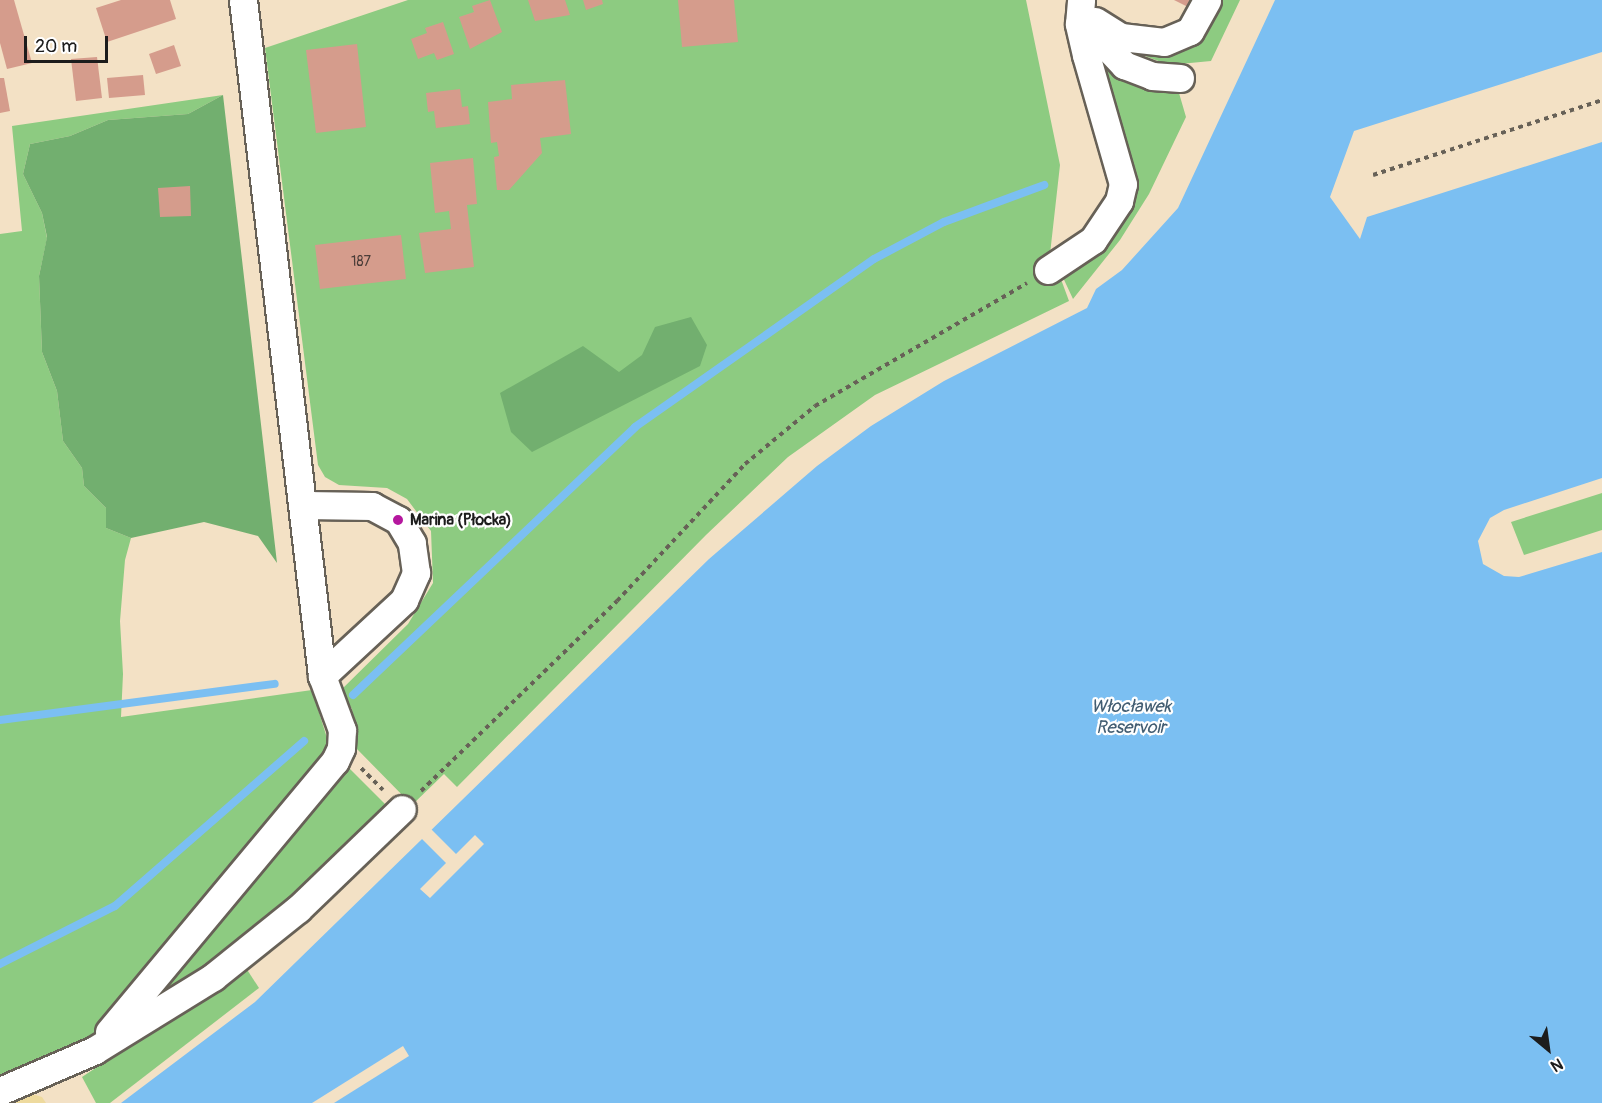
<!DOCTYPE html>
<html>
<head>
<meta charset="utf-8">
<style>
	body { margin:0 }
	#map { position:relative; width:1602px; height:1103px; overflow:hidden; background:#f3e1c5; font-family:Pangolin,sans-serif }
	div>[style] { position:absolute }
	.green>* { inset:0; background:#8dcb81 }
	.forest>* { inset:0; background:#72af6f }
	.sand>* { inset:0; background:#eeda9e }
	.water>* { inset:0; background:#7bbff2 }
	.pier>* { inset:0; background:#f3e1c5 }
	.stream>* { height:8px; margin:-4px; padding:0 4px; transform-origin:4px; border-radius:4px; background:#7bbff2 }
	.building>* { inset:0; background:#d59c8c }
	.path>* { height:4px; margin-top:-2px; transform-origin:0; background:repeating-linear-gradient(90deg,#676157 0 4.5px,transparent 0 9px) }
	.roads { filter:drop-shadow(2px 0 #676157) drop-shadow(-2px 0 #676157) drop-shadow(0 2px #676157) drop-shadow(0 -2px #676157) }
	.minor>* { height:27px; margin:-13.5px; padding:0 13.5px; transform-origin:13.5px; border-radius:13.5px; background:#fff }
	.dots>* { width:16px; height:16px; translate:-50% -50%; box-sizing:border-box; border:3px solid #fff; border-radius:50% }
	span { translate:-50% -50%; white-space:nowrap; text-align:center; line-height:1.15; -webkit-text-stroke:4.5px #fff; paint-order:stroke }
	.number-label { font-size:14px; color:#4a3c38 }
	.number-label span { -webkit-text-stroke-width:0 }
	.poi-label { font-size:16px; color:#1c1c1c; font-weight:700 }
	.left { translate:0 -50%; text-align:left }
	.water-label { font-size:18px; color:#425d72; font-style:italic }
	.north { position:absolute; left:1518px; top:1019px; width:60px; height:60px; -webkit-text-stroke:4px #fff; paint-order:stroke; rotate:151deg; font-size:16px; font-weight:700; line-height:24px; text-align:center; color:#1c1c1c }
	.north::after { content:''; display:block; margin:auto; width:21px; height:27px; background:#1c1c1c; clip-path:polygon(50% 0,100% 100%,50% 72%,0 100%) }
	.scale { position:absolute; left:24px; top:36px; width:84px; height:27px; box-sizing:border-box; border:3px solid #1c1c1c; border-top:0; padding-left:8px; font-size:18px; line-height:21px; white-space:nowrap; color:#1c1c1c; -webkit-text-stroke:4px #fff; paint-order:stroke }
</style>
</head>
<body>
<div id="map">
	<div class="green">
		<div style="clip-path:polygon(408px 0,1026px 0,1060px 165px,1049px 263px,1062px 282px,1069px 301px,875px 395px,788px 457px,706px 535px,457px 787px,444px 774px,412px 805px,356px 748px,352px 709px,340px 691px,408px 624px,433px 583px,431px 531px,407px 499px,387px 488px,339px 485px,325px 477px,318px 465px,265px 48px)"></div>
		<div style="clip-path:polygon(1215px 0,1240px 0,1211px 61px,1169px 65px,1129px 50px,1175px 51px,1192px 46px)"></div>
		<div style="clip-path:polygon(1107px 68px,1147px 89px,1179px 93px,1186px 117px,1149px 194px,1120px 240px,1073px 299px,1059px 269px,1113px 223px)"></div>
		<div style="clip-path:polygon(223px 95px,188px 114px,108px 120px,70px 136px,30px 144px,23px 174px,42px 213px,47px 238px,39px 276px,42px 352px,57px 391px,63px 441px,82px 468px,84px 486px,106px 508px,106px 528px,131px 538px,125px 560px,120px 621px,123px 674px,121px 717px,312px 690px,327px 738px,325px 751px,95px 1036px,0 1077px,0 234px,22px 231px,12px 126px)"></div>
		<div style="clip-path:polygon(1602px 493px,1602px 530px,1524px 555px,1511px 522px)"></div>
		<div style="clip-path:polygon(343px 762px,393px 812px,301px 898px,138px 1016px)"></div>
		<div style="clip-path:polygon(246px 968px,259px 988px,110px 1103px,96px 1103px,82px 1077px)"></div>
	</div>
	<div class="forest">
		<div style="clip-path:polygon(223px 95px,277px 563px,258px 536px,204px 522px,131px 538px,106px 528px,106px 508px,84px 486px,82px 468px,63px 441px,57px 391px,42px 352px,39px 276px,47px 237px,42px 213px,23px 174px,30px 144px,70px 136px,108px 120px,188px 114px)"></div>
		<div style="clip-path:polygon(691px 317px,707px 345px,700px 366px,532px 452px,511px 432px,500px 393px,583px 346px,619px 372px,642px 355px,655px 327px)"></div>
	</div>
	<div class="sand">
		<div style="clip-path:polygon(32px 1094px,42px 1097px,46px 1103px,0 1103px)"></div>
	</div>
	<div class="water">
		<div style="clip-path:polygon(1275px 0,1602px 0,1602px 52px,1354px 131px,1330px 197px,1360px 239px,1367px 217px,1602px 142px,1602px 478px,1504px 510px,1490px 518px,1478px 541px,1483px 564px,1504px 576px,1519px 577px,1602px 552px,1602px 1103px,121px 1103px,255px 1002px,709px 559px,817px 466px,871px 426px,944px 381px,1087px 308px,1096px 289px,1122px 270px,1178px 208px)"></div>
	</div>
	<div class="pier">
		<div style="clip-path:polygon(431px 829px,456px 854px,475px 835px,484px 844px,430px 898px,420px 889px,446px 863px,421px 838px)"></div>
		<div style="clip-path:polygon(403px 1046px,409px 1056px,334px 1103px,312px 1103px)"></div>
	</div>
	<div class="stream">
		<div style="left:353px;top:695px;width:389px;rotate:-43.5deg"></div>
		<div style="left:635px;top:427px;width:292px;rotate:-35.1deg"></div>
		<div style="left:874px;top:259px;width:79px;rotate:-27.9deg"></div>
		<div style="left:944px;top:222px;width:107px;rotate:-20.3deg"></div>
		<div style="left:0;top:720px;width:277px;rotate:-7.5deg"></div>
		<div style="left:0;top:964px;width:129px;rotate:-26.8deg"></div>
		<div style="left:115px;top:906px;width:251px;rotate:-41.1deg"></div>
	</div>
	<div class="building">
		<div style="clip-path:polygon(0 0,14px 0,32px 63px,7px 69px,0 43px)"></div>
		<div style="clip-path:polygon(121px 0,170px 0,176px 19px,107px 42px,96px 8px)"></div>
		<div style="clip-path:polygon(490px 0,502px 32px,470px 49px,459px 17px,474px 12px,472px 6px)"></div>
		<div style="clip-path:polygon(528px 0,565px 0,570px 15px,535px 21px)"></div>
		<div style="clip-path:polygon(583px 0,602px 0,603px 4px,586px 10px)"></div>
		<div style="clip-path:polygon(678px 0,734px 0,738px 42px,682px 47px)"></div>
		<div style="clip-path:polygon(1174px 0,1193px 0,1190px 8px)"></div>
		<div style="clip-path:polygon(443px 22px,454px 54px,437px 60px,434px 53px,418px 59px,411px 39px,427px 33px,425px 28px)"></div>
		<div style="clip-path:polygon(357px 44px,366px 127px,316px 133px,306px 50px)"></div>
		<div style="clip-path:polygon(174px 45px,181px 66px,156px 74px,149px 54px)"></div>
		<div style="clip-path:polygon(97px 57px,102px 98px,76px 101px,71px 59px)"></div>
		<div style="clip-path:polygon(143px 75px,145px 95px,109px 98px,107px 78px)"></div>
		<div style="clip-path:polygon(0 78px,4px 78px,10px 111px,0 113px)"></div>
		<div style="clip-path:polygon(565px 80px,571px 134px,540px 138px,542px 153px,509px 190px,497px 190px,494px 157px,499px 156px,497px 142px,491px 143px,488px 102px,512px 99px,511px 85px)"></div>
		<div style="clip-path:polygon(460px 89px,462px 107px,468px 106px,470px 124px,436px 128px,434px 111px,428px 112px,426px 93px)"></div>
		<div style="clip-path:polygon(473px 158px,477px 204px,467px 205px,474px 267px,425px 273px,419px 233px,451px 229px,449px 211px,435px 213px,430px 163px)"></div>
		<div style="clip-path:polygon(190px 186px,191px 216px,160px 217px,158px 188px)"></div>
		<div style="clip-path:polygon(401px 235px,406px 279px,320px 289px,315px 245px)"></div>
	</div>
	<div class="path">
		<div style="left:1373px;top:175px;width:241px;rotate:-18.1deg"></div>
		<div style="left:361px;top:768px;width:31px;rotate:45deg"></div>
		<div style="left:421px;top:791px;width:273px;rotate:-44.1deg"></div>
		<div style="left:617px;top:601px;width:187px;rotate:-46.9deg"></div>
		<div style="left:745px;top:464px;width:91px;rotate:-39.6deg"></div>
		<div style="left:815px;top:406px;width:245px;rotate:-30.1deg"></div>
	</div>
	<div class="roads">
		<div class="minor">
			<div style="left:243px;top:0;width:681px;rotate:83.33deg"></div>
			<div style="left:322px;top:676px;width:112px;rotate:-42.8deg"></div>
			<div style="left:404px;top:600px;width:30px;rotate:-66deg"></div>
			<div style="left:416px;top:573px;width:30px;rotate:-98deg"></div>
			<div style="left:412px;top:543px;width:27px;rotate:-121deg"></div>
			<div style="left:398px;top:520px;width:30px;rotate:-152deg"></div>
			<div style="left:372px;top:506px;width:67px;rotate:-179.1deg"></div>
			<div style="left:1095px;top:21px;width:31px;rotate:32deg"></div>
			<div style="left:1121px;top:37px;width:43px;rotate:6.6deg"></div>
			<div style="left:1164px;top:42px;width:28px;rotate:-23deg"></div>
			<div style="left:1190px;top:31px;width:35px;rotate:-61deg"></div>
			<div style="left:1096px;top:23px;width:30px;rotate:63deg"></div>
			<div style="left:1110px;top:50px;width:21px;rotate:47deg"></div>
			<div style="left:1124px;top:65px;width:30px;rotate:21deg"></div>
			<div style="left:1152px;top:76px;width:28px;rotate:4deg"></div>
			<div style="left:1048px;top:270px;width:54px;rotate:-33.7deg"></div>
			<div style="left:1093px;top:240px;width:47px;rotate:-56.3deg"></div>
			<div style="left:1119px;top:201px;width:17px;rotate:-77deg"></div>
			<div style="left:1123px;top:184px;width:134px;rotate:-106deg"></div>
			<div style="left:1086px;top:55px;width:32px;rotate:-103deg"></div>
			<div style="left:1079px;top:24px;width:24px;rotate:-85deg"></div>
			<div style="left:109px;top:1032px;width:353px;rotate:-50.2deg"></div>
			<div style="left:335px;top:761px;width:14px;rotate:-65deg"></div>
			<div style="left:341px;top:748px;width:18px;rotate:-87deg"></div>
			<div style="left:342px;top:730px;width:58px;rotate:-110.3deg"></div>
			<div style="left:0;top:1091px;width:103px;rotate:-23.3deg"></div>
			<div style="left:95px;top:1050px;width:139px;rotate:-31.7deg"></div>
			<div style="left:213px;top:977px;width:109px;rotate:-38.7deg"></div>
			<div style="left:298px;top:909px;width:144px;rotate:-43.9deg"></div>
		</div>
	</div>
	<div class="dots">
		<div style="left:398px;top:520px;background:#b5179e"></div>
	</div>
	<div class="number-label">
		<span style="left:361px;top:262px">187</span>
	</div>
	<div class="poi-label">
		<span class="left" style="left:410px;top:520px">Marina (Płocka)</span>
	</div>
	<div class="water-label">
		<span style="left:1131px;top:718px">Włocławek<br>Reservoir</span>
	</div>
	<div class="north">N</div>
	<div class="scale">20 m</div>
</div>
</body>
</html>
